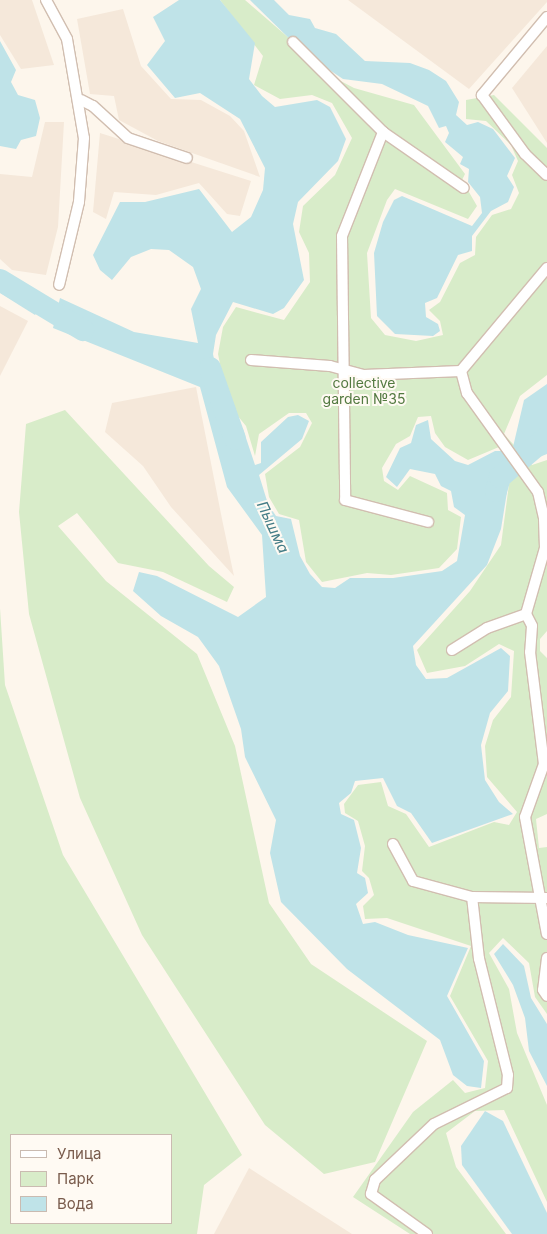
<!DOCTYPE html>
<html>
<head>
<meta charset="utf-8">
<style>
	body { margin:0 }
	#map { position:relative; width:547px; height:1234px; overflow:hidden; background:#fdf6ec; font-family:Inter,sans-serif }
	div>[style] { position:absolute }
	.residential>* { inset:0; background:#f5e8da }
	.green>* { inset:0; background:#d8ecc9 }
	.water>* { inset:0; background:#bfe3e8 }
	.river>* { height:22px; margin:-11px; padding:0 11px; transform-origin:11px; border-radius:11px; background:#bfe3e8 }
	.roads { filter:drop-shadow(1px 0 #d1beb0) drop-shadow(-1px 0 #d1beb0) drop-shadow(0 1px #d1beb0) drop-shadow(0 -1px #d1beb0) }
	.minor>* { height:10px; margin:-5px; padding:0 5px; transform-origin:5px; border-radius:5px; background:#fff }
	span { translate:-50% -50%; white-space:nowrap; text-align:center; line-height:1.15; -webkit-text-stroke:4px #fffaf3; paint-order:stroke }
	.park-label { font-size:14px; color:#537a41 }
	.water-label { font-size:15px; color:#437c86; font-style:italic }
	.legend { position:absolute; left:10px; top:1134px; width:162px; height:90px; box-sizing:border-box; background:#fffaf3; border:1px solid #cabbb1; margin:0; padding:6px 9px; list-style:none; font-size:15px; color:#7a5c4d }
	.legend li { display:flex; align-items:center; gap:10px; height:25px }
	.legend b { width:25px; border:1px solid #cabbb1 }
</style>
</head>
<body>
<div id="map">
	<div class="residential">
		<div style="clip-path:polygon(0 0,32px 0,54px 65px,21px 69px,0 35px)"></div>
		<div style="clip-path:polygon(348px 0,547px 0,547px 2px,469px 89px)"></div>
		<div style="clip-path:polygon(123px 9px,141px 66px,171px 99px,201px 100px,230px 116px,244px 131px,260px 177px,158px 141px,119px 120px,114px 96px,90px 94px,77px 19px)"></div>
		<div style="clip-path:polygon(547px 46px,547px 143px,512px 88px)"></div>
		<div style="clip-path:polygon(45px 122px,64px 122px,58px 227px,46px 275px,12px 270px,0 259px,0 174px,32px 177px)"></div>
		<div style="clip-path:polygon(100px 133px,251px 181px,240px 216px,227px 214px,199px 183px,156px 195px,114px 192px,106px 219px,93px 212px)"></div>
		<div style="clip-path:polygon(0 306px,28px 321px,0 376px)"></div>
		<div style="clip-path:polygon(196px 387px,222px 519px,234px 576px,171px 507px,143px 466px,105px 432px,112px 403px)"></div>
		<div style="clip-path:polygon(249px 1168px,352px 1234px,214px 1234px)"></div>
	</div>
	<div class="green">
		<div style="clip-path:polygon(220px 0,245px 0,335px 78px,354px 88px,414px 105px,465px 174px,462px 180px,477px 206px,468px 219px,395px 189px,387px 200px,367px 253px,371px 318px,385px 335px,416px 341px,443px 335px,440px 321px,429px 310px,440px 302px,460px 263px,475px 255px,476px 237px,492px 215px,511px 209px,519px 193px,512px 175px,518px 161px,511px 145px,486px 121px,466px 119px,466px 100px,494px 95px,547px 148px,547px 375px,520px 396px,504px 434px,532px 465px,547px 460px,547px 631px,540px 639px,540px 651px,547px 658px,547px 814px,536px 819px,539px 848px,547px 847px,547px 1014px,535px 997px,529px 963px,503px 938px,489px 953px,509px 989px,517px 1033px,547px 1105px,547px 1202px,504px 1110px,475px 1111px,446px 1133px,456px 1167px,506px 1234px,410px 1234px,353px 1197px,413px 1112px,453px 1080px,465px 1093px,485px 1088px,488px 1061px,450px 996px,471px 946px,387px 918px,365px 919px,363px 906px,374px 895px,369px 878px,362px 871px,365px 846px,358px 821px,345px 813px,344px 804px,358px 785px,381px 782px,388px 806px,406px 814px,429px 847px,494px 822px,509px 825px,517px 812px,487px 777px,485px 746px,493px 720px,511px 697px,514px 651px,499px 644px,465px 666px,427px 673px,417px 650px,470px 591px,501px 545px,509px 484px,516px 469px,499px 447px,468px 460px,445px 447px,435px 433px,431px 416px,418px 417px,410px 436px,396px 444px,382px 468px,384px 481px,398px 490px,410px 476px,447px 493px,448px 510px,461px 517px,457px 549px,439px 568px,391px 575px,367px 573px,322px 582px,306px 562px,299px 520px,279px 514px,269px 497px,265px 474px,300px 447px,312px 423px,306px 413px,289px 413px,259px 434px,255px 456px,246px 426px,228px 404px,218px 354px,223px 327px,236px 307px,284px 320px,310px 282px,309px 253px,299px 232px,303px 206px,335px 175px,352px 138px,332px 103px,312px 95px,280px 99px,254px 85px,263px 56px)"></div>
		<div style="clip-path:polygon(65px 410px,209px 566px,234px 587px,227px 602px,163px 572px,118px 563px,77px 513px,58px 526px,106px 581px,197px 654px,235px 746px,269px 903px,311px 964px,427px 1041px,375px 1162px,324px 1174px,265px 1125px,142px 935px,80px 798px,29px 614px,19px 512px,26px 424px)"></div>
		<div style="clip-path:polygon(evenodd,0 608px,5px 685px,63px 855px,242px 1155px,204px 1185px,197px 1234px,0 1234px,0 608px,11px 1135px,171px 1135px,171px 1223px,11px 1223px,11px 1135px)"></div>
	</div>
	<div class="water">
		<div style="clip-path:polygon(179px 0,220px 0,255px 43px,249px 79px,262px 96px,275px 107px,317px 100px,330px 107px,346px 139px,338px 161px,298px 202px,293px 224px,304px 280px,284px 308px,273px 314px,233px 302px,216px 335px,213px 354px,224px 408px,243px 429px,255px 465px,261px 463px,261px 442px,288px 417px,298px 415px,309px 421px,302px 439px,259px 475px,268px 504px,276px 516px,291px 519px,300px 556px,310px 574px,322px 587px,335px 588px,350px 578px,393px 578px,442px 571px,457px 561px,465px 515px,454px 507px,451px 491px,441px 486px,435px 474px,410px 469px,397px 487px,386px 477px,400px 448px,411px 443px,416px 425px,428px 420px,431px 439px,455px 461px,468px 465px,495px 451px,506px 451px,512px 461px,501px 529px,487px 565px,413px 646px,416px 665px,426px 679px,447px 678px,501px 648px,510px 656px,508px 691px,490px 713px,481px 745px,485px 780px,499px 802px,513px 814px,432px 843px,411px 813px,397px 806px,383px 778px,355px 781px,351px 793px,339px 803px,341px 814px,354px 820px,361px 848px,357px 873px,365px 878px,368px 893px,356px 904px,363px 924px,375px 922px,408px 935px,468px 948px,447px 996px,484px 1061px,481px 1088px,467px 1086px,453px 1075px,440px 1040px,347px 969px,281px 902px,270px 853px,276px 820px,245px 757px,241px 729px,219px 666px,198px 637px,161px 616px,133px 591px,139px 572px,157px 576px,238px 617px,266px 597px,262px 535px,227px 487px,200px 387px,53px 328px,60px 298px,134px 332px,198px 343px,191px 309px,201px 289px,193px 267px,169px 250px,151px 249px,131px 257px,112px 280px,100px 270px,93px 255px,120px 202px,145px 202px,199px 189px,232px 232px,251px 217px,263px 190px,265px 168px,240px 119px,200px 93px,175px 98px,147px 65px,165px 41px,153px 17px)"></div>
		<div style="clip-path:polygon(250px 0,274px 0,289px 15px,310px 19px,315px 28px,336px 34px,365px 61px,410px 63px,429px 70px,446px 81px,459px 102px,456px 115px,467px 125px,478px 122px,493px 129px,515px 158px,507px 176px,514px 187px,508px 202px,491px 211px,472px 236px,472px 251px,458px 255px,437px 298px,425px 303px,426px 317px,438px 324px,440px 331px,433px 336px,395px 334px,377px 316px,374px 253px,383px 222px,394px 200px,402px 196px,472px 226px,482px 213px,480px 197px,468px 182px,469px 169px,460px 164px,463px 157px,445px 142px,449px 133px,446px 126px,439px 128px,428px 106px,382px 84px,343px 79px,304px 53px)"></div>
		<div style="clip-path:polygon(0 41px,16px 70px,11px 82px,18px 95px,35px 100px,40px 118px,36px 136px,21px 140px,16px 149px,0 146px)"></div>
		<div style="clip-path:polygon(0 278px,47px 298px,35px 315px,0 293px)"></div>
		<div style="clip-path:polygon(547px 384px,547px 454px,529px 461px,513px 447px,524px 400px)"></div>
		<div style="clip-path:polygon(503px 944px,524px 966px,531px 998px,547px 1024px,547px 1086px,529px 1051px,525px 1018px,513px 985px,494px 954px)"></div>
		<div style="clip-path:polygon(485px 1111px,503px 1121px,547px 1213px,547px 1234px,512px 1234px,462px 1165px,461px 1146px)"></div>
	</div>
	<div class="river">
		<div style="left:0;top:280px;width:97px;rotate:31.1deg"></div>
		<div style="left:210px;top:368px;width:75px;rotate:70.6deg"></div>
		<div style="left:496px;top:491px;width:15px;rotate:-74deg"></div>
		<div style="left:500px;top:477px;width:62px;rotate:-40.4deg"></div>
	</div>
	<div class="roads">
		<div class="minor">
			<div style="left:46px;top:0;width:44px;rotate:61.7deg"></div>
			<div style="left:67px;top:39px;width:100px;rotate:80.3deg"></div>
			<div style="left:84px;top:138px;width:64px;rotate:94.5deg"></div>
			<div style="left:79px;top:202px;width:85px;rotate:103.5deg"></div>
			<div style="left:547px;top:17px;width:102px;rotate:129.8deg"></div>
			<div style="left:482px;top:95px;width:73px;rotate:53.9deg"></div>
			<div style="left:525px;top:154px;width:30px;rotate:44deg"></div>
			<div style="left:293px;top:42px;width:127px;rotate:45deg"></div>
			<div style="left:383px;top:132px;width:98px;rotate:34.7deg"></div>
			<div style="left:81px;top:100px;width:13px;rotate:27deg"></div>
			<div style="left:93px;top:106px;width:47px;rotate:42.4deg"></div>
			<div style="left:128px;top:138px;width:62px;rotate:18.7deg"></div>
			<div style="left:383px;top:132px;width:112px;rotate:111.5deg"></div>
			<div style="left:342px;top:236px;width:264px;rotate:89.3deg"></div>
			<div style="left:345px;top:500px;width:86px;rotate:14.8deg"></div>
			<div style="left:547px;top:268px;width:134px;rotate:129.9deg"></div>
			<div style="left:461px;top:371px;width:23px;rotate:75deg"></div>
			<div style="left:467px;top:393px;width:122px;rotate:54.4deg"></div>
			<div style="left:538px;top:492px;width:28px;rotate:77deg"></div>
			<div style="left:544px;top:519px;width:29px;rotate:88deg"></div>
			<div style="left:545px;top:548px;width:69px;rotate:106.1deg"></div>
			<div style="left:526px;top:614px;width:13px;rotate:63deg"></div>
			<div style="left:532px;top:626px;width:26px;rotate:94deg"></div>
			<div style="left:530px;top:652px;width:113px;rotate:82.9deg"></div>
			<div style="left:544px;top:764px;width:56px;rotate:109.7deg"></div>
			<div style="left:525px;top:817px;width:119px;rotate:79.4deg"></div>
			<div style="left:251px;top:360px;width:79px;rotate:4.3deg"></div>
			<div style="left:330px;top:366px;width:35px;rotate:15deg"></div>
			<div style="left:364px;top:375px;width:97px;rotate:-2.4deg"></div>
			<div style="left:452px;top:650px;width:41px;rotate:-32.2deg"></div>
			<div style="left:487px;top:628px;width:41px;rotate:-19.7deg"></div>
			<div style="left:393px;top:844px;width:42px;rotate:61.6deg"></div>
			<div style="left:413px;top:881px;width:61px;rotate:15.2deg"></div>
			<div style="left:472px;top:897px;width:75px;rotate:0.8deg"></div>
			<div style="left:547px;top:958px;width:32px;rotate:97deg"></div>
			<div style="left:543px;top:990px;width:7px;rotate:56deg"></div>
			<div style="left:427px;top:1234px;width:69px;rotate:-144.5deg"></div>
			<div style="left:371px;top:1194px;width:15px;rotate:-74deg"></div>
			<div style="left:375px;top:1180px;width:81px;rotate:-43.5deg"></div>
			<div style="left:434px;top:1124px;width:81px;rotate:-26.3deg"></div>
			<div style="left:507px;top:1088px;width:13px;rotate:-86deg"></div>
			<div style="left:508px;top:1075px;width:120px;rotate:-104deg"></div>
			<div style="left:479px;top:959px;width:62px;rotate:-96.4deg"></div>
		</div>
	</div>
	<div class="park-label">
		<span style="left:364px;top:391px">collective<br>garden №35</span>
	</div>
	<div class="water-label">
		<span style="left:273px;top:527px;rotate:65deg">Пышма</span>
	</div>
	<ul class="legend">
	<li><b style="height:6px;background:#fff"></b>Улица</li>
	<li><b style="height:14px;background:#d8ecc9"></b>Парк</li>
	<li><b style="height:14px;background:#bfe3e8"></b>Вода</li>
	</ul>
</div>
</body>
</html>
